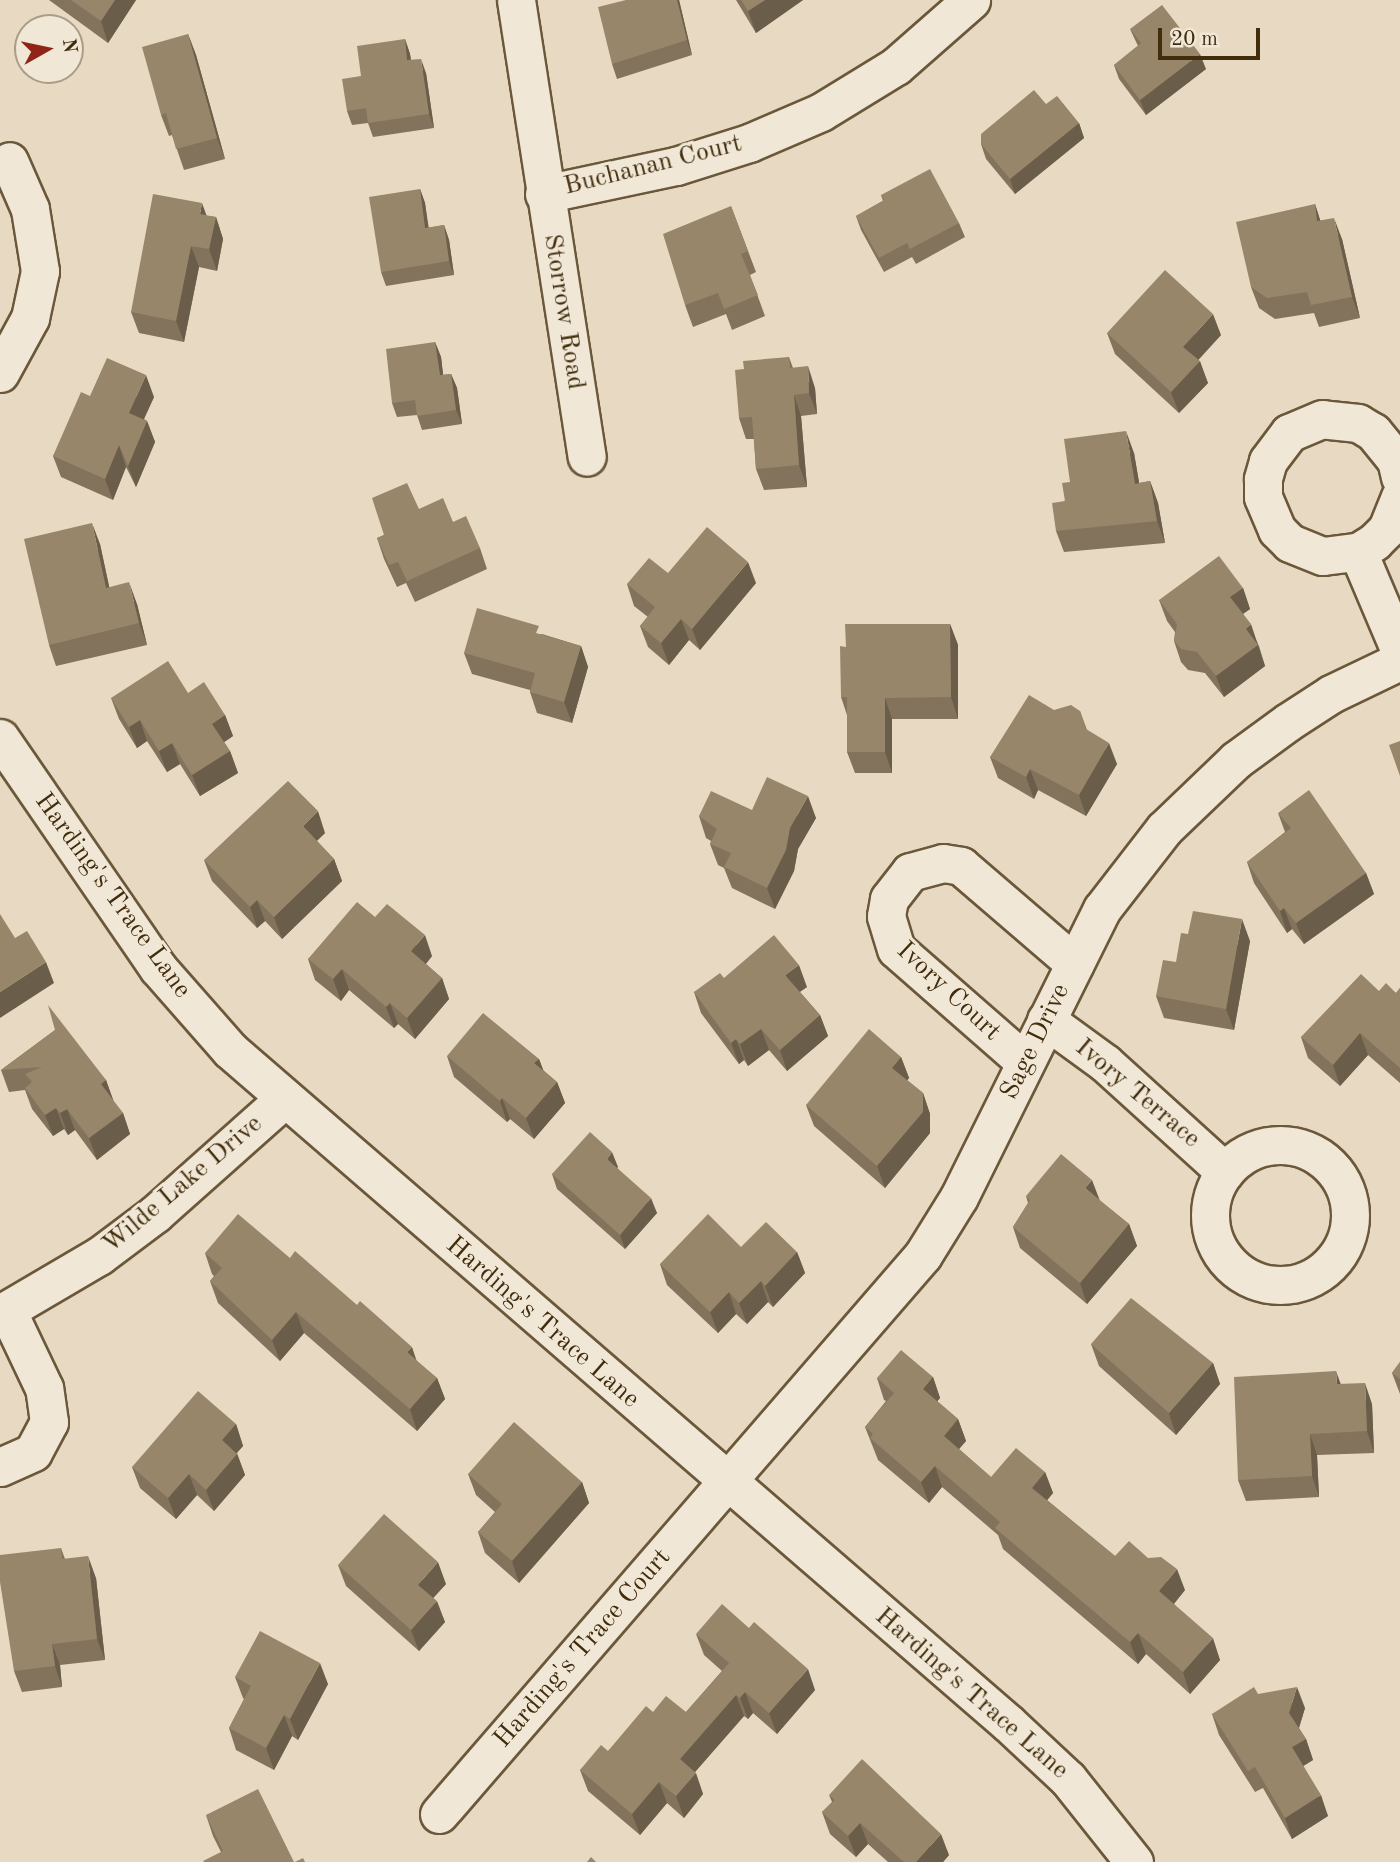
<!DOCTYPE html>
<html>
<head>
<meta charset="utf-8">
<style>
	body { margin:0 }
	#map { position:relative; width:1400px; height:1862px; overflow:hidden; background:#e8dac2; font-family:"Old Standard TT",serif }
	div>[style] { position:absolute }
	.roads { filter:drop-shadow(2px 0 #6b583a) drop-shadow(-2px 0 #6b583a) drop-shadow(0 2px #6b583a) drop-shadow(0 -2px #6b583a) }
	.minor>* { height:37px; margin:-18.5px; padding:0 18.5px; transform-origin:18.5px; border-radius:18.5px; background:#f0e7d7 }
	.minor>.ring { margin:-18.5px; padding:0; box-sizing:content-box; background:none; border:37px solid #f0e7d7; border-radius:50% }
	.wall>* { inset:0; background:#83735c }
	.shaded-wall>* { inset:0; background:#6a5e4b }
	.building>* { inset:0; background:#98866b }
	span { translate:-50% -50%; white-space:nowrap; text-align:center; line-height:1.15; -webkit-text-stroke:6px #f0e7d7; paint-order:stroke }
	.street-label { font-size:26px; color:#412c0c }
	.north { position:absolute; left:14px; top:14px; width:70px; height:70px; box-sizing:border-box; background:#f0e7d7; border:2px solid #aa9c86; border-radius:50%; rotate:81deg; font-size:19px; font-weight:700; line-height:28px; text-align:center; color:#412c0c }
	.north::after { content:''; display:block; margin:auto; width:24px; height:32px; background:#8f2418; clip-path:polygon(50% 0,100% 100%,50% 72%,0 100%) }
	.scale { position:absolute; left:1158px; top:28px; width:102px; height:32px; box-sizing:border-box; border:4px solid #412c0c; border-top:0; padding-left:9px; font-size:21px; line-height:24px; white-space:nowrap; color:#412c0c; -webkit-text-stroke:5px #f0e7d7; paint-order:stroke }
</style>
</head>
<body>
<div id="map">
	<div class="roads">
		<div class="minor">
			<div style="left:516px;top:0;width:462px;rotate:81.2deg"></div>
			<div style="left:544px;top:194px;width:135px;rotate:-12deg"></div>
			<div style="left:676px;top:166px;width:77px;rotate:-17.5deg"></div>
			<div style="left:749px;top:143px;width:78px;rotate:-23.3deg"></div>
			<div style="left:821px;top:112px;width:88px;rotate:-31.5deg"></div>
			<div style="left:896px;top:66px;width:100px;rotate:-41.3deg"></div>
			<div style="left:0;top:373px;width:63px;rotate:-61.4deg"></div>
			<div style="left:30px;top:318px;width:48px;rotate:-78deg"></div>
			<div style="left:40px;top:271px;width:63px;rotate:-99.2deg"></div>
			<div style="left:30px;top:209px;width:52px;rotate:-113.6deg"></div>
			<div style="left:1400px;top:477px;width:17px;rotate:-103deg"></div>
			<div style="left:1396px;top:460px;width:36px;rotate:-129deg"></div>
			<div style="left:1373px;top:432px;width:17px;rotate:-149deg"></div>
			<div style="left:1358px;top:423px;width:36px;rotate:-174deg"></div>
			<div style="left:1322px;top:419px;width:36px;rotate:157deg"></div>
			<div style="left:1289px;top:433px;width:35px;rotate:127deg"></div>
			<div style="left:1268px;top:461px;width:19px;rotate:106deg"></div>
			<div style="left:1263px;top:479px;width:18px;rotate:90deg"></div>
			<div style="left:1263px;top:497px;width:36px;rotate:67deg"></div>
			<div style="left:1277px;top:530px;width:18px;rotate:45deg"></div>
			<div style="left:1290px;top:543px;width:35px;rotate:22deg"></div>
			<div style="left:1323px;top:556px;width:35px;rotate:-7deg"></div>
			<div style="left:1358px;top:552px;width:19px;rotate:-32deg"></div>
			<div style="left:1374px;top:542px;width:18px;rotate:-45deg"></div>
			<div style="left:1387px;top:529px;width:35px;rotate:-68deg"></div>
			<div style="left:1358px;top:552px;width:108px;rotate:67deg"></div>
			<div style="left:0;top:738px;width:279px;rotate:55.5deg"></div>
			<div style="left:158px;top:968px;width:109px;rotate:48.7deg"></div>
			<div style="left:230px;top:1050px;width:1029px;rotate:40.86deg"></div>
			<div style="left:1008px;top:1723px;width:82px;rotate:43deg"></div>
			<div style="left:1068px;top:1779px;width:106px;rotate:51.5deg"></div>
			<div style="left:1046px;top:1020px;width:73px;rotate:36.1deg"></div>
			<div style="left:1105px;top:1063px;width:162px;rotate:42.2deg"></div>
			<div style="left:1025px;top:1062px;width:171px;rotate:-138.8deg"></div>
			<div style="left:896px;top:949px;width:34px;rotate:-107deg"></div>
			<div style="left:886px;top:916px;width:17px;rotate:-80deg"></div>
			<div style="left:889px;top:899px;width:34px;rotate:-52deg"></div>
			<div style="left:910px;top:872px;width:34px;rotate:-15deg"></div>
			<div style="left:943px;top:863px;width:18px;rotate:9deg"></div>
			<div style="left:961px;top:866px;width:150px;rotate:40.7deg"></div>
			<div class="ring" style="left:1210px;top:1145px;width:103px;height:103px"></div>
			<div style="left:0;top:1314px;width:115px;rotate:-30.4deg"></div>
			<div style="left:99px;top:1256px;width:70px;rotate:-36.9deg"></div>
			<div style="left:155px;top:1214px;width:173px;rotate:-41.7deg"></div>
			<div style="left:0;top:1467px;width:36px;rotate:-24deg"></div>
			<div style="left:33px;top:1452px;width:34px;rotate:-62deg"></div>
			<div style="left:49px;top:1422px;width:34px;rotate:-98deg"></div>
			<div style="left:44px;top:1388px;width:86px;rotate:-115.4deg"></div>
			<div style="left:439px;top:1814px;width:739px;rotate:-49.11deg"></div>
			<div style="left:923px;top:1255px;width:68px;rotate:-58.2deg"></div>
			<div style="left:959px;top:1197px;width:322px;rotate:-63.6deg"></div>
			<div style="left:1102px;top:909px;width:101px;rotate:-52.2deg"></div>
			<div style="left:1164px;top:829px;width:100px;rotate:-43.8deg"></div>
			<div style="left:1236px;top:760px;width:64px;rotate:-36.2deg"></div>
			<div style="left:1288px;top:722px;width:51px;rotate:-33.1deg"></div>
			<div style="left:1331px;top:694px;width:76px;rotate:-25.6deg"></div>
		</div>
	</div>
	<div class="wall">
		<div style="clip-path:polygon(49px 0,136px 0,108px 43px)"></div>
		<div style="clip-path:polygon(626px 0,679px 0,692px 55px,617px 79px,612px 64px)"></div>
		<div style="clip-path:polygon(736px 0,803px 0,756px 33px)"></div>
		<div style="clip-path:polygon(1130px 29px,1206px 69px,1146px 115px,1119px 79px,1114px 65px,1138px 46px)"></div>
		<div style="clip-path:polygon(188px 34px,196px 55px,225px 159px,184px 170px,172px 135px,169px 136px,161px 115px)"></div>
		<div style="clip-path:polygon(405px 39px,410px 54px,411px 60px,426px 73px,434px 128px,373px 137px,368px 123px,352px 125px,347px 111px,361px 76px)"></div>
		<div style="clip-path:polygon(1079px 123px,1084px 138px,1015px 194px,986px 159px,981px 144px)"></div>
		<div style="clip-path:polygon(420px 189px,425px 203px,428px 228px,444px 225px,449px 240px,454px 275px,386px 286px,381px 272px)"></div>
		<div style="clip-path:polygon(881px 195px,959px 223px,965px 237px,916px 264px,912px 257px,884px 272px,861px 230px,856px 216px,883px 201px)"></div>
		<div style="clip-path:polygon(1315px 204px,1320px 220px,1342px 239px,1360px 318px,1319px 327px,1314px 313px,1275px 319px,1259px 308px,1251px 287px)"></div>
		<div style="clip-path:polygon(731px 206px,756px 272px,750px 275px,765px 316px,732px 330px,726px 314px,693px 327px,685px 305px)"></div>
		<div style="clip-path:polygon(207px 216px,216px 217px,223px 239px,217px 271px,199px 267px,184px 342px,139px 333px,131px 312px)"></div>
		<div style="clip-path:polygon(1107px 333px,1221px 335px,1198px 360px,1208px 383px,1179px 413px,1115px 354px)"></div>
		<div style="clip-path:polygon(435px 342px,441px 357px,443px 375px,451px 374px,457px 388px,462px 424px,422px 430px,417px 415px,397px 417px,392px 403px)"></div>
		<div style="clip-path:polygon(789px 357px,793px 368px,815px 388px,817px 414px,801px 416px,807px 487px,764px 490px,756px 469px,754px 439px,746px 439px,739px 418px,744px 369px)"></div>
		<div style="clip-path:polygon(90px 396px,154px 397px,144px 419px,147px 421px,155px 442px,136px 487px,126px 467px,113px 500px,61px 477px,53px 456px)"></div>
		<div style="clip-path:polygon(1134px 453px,1139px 483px,1150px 481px,1158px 503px,1165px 543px,1064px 552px,1056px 531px,1070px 482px)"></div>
		<div style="clip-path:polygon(419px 509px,453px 522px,480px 548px,487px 569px,415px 602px,406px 583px,397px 587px,384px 559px,377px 538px,384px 535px)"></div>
		<div style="clip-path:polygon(100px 544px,109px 587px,137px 604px,147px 645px,56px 666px,49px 645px)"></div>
		<div style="clip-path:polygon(668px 573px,756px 583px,700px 650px,689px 640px,669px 665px,648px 647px,640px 626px,648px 617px,634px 606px,627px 584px)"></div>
		<div style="clip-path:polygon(1243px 588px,1250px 609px,1243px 614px,1259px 646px,1265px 666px,1224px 697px,1205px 673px,1188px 670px,1181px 662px,1174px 641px,1175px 632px,1167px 621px,1159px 600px)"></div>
		<div style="clip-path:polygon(950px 624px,958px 645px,958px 719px,892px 719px,892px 773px,855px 773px,847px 752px,847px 715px,841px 697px,846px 647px)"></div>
		<div style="clip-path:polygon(542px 634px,581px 646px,588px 667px,572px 723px,537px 713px,530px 692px,530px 690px,472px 674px,464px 653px)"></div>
		<div style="clip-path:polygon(188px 693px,225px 715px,233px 736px,224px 742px,230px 751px,238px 773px,200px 796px,180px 764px,167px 772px,147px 741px,137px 748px,119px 719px,111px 698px)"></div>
		<div style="clip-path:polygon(1054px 710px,1080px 711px,1087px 730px,1117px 764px,1086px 816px,1038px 790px,1034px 799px,998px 778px,990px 757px)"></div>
		<div style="clip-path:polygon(752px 810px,816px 818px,798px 849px,794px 871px,775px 909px,732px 888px,724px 868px,718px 865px,710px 844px,711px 841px,706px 838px,699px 816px)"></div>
		<div style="clip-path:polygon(1278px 813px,1366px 873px,1374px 894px,1304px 944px,1292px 929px,1287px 933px,1254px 883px,1247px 862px,1285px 832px)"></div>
		<div style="clip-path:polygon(325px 833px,317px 841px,334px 859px,342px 881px,282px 939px,265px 921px,257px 928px,212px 881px,204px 860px)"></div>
		<div style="clip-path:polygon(375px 917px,432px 956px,426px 964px,442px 978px,449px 999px,415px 1039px,398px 1024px,394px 1028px,349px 990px,341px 1001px,315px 980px,308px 959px)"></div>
		<div style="clip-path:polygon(1250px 941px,1234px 1030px,1164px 1018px,1156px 996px,1176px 962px)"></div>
		<div style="clip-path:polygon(724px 978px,807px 987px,800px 992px,820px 1015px,828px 1036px,787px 1071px,769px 1050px,748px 1066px,744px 1060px,739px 1064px,701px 1013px,694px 992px)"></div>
		<div style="clip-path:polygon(1400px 988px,1400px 1083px,1368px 1055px,1340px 1086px,1308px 1058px,1301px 1037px,1379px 991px,1396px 993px)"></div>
		<div style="clip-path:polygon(55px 1030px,106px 1080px,113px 1101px,123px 1113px,130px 1134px,97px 1160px,75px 1130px,68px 1135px,64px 1129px,53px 1136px,32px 1109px,25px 1090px,9px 1092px,1px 1070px)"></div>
		<div style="clip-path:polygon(447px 1056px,539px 1059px,543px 1070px,557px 1082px,565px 1103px,534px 1139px,510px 1119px,507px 1122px,454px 1077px)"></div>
		<div style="clip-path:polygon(901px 1057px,909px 1078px,907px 1080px,923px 1093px,930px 1114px,930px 1133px,885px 1188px,814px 1126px,806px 1105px)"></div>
		<div style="clip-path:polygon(618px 1167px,617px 1168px,657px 1213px,625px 1249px,557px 1189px,552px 1174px)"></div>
		<div style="clip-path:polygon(1026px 1196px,1099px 1200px,1129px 1224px,1137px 1246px,1087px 1304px,1020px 1248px,1013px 1227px,1028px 1203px)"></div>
		<div style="clip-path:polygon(741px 1247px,797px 1252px,805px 1273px,773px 1307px,768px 1302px,747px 1324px,736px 1314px,718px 1333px,667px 1285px,660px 1264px)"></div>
		<div style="clip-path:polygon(205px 1253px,290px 1258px,437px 1378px,445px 1399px,417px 1431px,304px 1333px,280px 1361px,218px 1303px,210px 1281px,214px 1276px,212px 1274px)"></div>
		<div style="clip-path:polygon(1091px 1344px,1213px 1363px,1220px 1384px,1176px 1435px,1099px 1366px)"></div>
		<div style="clip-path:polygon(1400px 1362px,1400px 1394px,1392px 1373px)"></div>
		<div style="clip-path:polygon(933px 1377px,940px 1398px,937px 1401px,958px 1419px,966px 1441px,959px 1449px,991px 1477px,1045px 1472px,1053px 1493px,1047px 1500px,1115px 1556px,1185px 1590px,1174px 1604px,1220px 1660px,1190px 1694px,1146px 1654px,1138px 1664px,1003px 1549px,998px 1535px,942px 1487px,929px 1503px,878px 1460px,865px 1427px,886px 1401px,884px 1400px,877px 1378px)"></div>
		<div style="clip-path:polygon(1341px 1384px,1372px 1404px,1374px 1453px,1317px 1455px,1319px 1497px,1246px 1501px,1238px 1480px)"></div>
		<div style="clip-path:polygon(236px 1424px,243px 1446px,237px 1453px,245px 1475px,214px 1511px,197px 1495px,176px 1519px,140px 1488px,132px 1467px)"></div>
		<div style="clip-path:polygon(468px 1474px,582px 1482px,589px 1503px,519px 1583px,485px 1553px,478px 1532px,495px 1512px,476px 1495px)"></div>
		<div style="clip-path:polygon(61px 1548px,65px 1559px,96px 1578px,105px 1660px,60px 1665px,62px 1687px,22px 1692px,14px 1671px)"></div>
		<div style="clip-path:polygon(338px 1565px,446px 1584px,433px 1598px,445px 1622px,419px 1651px,346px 1586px)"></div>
		<div style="clip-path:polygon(696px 1634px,815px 1690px,777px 1734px,753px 1713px,748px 1719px,744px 1716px,695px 1772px,703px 1794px,684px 1818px,667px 1803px,640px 1835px,588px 1791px,580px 1770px,608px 1751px,653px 1712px,686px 1712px,722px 1671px,704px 1655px)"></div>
		<div style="clip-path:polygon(235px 1677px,328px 1684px,298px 1740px,292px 1736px,274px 1770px,236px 1750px,229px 1728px,244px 1699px,243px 1698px)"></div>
		<div style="clip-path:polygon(1258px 1694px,1305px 1708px,1299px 1728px,1306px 1739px,1313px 1760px,1303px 1766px,1328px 1816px,1292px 1839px,1263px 1788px,1255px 1792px,1219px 1735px,1212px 1714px)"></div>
		<div style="clip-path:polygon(829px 1795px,949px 1855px,943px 1862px,888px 1862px,868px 1844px,856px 1857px,830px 1834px,822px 1812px,832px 1802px)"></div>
		<div style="clip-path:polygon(206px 1815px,294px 1862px,221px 1852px,213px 1836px)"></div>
	</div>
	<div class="shaded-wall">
		<div style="clip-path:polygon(115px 0,136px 0,108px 43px,101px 21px)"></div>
		<div style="clip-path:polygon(677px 0,679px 0,692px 55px,687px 40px)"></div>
		<div style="clip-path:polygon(765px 0,803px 0,756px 33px,748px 11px)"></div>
		<div style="clip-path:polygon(188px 34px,196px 55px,225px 159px,217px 138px)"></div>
		<div style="clip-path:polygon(405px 39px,410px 54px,413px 75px,407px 60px)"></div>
		<div style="clip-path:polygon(1200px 54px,1206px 69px,1146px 115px,1140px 100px)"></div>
		<div style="clip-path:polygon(421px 59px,426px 73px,434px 128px,429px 114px)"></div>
		<div style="clip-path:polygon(1079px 123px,1084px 138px,1015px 194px,1010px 179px)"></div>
		<div style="clip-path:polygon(420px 189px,425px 203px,431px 243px,425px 228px)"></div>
		<div style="clip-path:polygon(202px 203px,210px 225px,200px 214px)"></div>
		<div style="clip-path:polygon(1315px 204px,1322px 226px,1317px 221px)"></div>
		<div style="clip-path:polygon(216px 217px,223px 239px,217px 271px,209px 249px)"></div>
		<div style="clip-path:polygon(1334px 218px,1342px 239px,1360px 318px,1352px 297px)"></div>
		<div style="clip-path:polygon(444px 225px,449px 240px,454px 275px,449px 261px)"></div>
		<div style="clip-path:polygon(191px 246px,199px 267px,184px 342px,176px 321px)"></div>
		<div style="clip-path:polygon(1213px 314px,1221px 335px,1191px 368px,1183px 347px)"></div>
		<div style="clip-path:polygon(435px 342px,441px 357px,445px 390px,440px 375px)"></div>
		<div style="clip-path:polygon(1200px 361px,1208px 383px,1179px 413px,1171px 392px)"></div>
		<div style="clip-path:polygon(808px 366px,815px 388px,817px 414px,809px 393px)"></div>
		<div style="clip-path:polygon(451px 374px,457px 388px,462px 424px,456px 410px)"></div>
		<div style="clip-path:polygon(146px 375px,154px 397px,137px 434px,129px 413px)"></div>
		<div style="clip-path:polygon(794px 395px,801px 416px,807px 487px,799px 465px)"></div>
		<div style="clip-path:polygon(147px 421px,155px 442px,136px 487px,128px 466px)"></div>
		<div style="clip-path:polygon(1126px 431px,1134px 453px,1143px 505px,1135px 484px)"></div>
		<div style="clip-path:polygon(119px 445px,126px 467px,113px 500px,105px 479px)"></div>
		<div style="clip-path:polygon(1150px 481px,1158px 503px,1165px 543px,1157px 521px)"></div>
		<div style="clip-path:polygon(92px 523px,100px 544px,114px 609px,106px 588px)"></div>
		<div style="clip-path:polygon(748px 562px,756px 583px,700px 650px,692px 629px)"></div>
		<div style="clip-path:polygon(129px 582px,137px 604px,147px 645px,139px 623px)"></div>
		<div style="clip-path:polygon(1243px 588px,1250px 609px,1237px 618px,1230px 597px)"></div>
		<div style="clip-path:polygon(681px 619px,689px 640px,669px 665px,661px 643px)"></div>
		<div style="clip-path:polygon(950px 624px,958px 645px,958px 719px,951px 697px)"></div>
		<div style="clip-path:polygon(1251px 624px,1265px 666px,1224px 697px,1216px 676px,1246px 629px)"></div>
		<div style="clip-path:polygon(581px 646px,588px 667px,572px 723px,564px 702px)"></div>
		<div style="clip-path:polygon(885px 698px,892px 719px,892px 773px,885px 752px)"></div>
		<div style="clip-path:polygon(225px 715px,233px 736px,220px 745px,212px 724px)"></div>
		<div style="clip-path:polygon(140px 720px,147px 741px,137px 748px,129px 727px)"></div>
		<div style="clip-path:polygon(172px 743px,180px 764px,167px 772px,159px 751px)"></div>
		<div style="clip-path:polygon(1109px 743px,1117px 764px,1086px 816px,1079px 795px)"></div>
		<div style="clip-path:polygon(230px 751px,238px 773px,200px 796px,192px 775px)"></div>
		<div style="clip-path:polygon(1030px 769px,1038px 790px,1034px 799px,1026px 777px)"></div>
		<div style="clip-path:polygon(808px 796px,816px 818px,798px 849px,794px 871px,775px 909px,767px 888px,790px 828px)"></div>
		<div style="clip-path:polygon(318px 811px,325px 833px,310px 847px,303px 826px)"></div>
		<div style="clip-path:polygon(334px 859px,342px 881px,282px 939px,274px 917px)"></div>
		<div style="clip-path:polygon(1366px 873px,1374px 894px,1304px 944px,1296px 923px)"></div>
		<div style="clip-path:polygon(257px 900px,265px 921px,257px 928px,250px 907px)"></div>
		<div style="clip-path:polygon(1284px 908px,1292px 929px,1287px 933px,1280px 911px)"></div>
		<div style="clip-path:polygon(1242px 919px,1250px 941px,1234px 1030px,1226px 1009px)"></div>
		<div style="clip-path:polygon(425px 935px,432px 956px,419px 972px,411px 951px)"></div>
		<div style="clip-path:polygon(46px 962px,54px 983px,0 1018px,0 992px)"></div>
		<div style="clip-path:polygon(799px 965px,807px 987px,793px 996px,785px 975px)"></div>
		<div style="clip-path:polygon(342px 969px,349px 990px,341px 1001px,333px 979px)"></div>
		<div style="clip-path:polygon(442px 978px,449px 999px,415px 1039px,407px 1018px)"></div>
		<div style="clip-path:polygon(390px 1003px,398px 1024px,394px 1028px,386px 1007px)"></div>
		<div style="clip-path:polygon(820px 1015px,828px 1036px,787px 1071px,780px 1050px)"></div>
		<div style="clip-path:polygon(761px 1029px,769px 1050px,748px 1066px,740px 1044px)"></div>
		<div style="clip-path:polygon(1360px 1033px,1368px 1055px,1340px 1086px,1333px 1065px)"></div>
		<div style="clip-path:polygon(736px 1039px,744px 1060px,739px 1064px,731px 1043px)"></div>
		<div style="clip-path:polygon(901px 1057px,909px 1078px,900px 1089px,892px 1068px)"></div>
		<div style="clip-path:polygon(539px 1059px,547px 1080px,534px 1063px)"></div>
		<div style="clip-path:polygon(106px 1080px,114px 1102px,101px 1084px)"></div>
		<div style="clip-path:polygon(557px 1082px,565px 1103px,534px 1139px,526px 1118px)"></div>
		<div style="clip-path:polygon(923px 1093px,930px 1114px,930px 1133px,885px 1188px,877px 1166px)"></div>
		<div style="clip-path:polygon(502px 1098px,510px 1119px,507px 1122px,500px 1101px)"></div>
		<div style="clip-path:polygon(56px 1108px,64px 1129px,53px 1136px,45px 1115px)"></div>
		<div style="clip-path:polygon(67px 1109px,75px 1130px,68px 1135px,60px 1113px)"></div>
		<div style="clip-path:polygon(123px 1113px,130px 1134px,97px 1160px,89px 1138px)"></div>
		<div style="clip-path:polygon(612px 1152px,618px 1167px,612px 1173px,607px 1159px)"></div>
		<div style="clip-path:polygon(1092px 1180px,1100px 1201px,1085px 1188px)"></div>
		<div style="clip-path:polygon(651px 1198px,657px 1213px,625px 1249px,620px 1235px)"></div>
		<div style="clip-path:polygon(1129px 1224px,1137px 1246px,1087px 1304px,1080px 1283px)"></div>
		<div style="clip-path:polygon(797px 1252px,805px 1273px,773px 1307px,765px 1286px)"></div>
		<div style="clip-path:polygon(761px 1281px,768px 1302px,747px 1324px,739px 1303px)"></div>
		<div style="clip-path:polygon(729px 1292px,736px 1314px,718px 1333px,710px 1312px)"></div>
		<div style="clip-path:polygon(296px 1312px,304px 1333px,280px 1361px,272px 1340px)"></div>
		<div style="clip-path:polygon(412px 1347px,419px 1368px,407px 1352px)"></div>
		<div style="clip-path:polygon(1213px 1363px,1220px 1384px,1176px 1435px,1169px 1413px)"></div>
		<div style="clip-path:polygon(1336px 1371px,1344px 1393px,1337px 1384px)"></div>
		<div style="clip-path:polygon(933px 1377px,940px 1398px,930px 1410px,923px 1389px)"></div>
		<div style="clip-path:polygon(437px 1378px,445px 1399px,417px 1431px,410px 1409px)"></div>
		<div style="clip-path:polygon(1365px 1383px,1372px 1404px,1374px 1453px,1367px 1431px)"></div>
		<div style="clip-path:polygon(958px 1419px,966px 1441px,952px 1457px,944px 1436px)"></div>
		<div style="clip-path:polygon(236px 1424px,243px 1446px,229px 1461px,222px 1440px)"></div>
		<div style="clip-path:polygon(1310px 1434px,1317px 1455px,1319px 1497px,1312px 1476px)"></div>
		<div style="clip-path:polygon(237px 1454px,245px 1475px,214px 1511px,206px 1490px)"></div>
		<div style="clip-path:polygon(935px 1466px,942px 1487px,929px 1503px,921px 1482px)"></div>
		<div style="clip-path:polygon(1045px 1472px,1053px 1493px,1040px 1509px,1032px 1488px)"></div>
		<div style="clip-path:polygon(189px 1474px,197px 1495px,176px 1519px,168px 1498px)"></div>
		<div style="clip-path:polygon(582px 1482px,589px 1503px,519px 1583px,512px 1561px)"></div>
		<div style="clip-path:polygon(88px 1556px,96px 1578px,105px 1660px,97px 1639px)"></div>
		<div style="clip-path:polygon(438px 1562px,446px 1584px,426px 1606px,418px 1585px)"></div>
		<div style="clip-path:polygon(1177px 1569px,1185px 1590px,1167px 1612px,1159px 1591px)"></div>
		<div style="clip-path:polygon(437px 1601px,445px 1622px,419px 1651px,411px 1630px)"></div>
		<div style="clip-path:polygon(1138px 1633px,1146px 1654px,1138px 1664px,1130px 1642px)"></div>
		<div style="clip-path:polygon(1213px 1638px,1220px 1660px,1190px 1694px,1183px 1672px)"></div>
		<div style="clip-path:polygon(52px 1644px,60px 1665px,62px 1687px,55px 1666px)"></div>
		<div style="clip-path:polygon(320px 1663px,328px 1684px,298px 1740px,290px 1719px)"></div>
		<div style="clip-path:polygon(808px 1669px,815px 1690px,777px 1734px,769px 1713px)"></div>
		<div style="clip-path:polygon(1297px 1687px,1305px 1708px,1297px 1734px,1289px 1713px)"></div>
		<div style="clip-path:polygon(745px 1692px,753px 1713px,748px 1719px,740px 1698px)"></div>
		<div style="clip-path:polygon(736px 1695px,744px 1716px,688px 1780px,680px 1759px)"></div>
		<div style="clip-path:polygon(284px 1715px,292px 1736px,274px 1770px,266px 1748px)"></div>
		<div style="clip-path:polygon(1306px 1739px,1313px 1760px,1300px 1768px,1292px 1747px)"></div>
		<div style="clip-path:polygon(696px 1773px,703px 1794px,684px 1818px,676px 1796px)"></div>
		<div style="clip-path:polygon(659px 1782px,667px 1803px,640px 1835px,632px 1814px)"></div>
		<div style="clip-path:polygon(1321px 1795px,1328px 1816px,1292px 1839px,1285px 1818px)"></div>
		<div style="clip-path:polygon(860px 1823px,868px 1844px,856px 1857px,848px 1836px)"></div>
		<div style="clip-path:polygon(941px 1834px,949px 1855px,943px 1862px,916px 1862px)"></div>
	</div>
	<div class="building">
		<div style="clip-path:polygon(71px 0,115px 0,101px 21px)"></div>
		<div style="clip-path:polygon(626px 0,677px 0,687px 40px,612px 64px,598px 7px)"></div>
		<div style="clip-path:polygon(741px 0,765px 0,748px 11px)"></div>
		<div style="clip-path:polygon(1162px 5px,1200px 54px,1140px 100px,1114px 65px,1141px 43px,1130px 29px)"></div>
		<div style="clip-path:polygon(188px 34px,217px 138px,176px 149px,166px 113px,161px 115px,142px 47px)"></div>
		<div style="clip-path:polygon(405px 39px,407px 60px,421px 59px,429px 114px,368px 123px,366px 108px,347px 111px,342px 79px,361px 76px,357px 46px)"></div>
		<div style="clip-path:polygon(1034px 90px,1046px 104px,1057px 96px,1079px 123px,1010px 179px,981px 144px,981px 134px)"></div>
		<div style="clip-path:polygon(930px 169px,959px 223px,910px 249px,907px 243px,879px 258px,856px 216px,884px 200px,881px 195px)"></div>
		<div style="clip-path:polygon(420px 189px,425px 228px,444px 225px,449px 261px,381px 272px,369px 197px)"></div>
		<div style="clip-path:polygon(153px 194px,202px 203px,200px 214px,216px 217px,209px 249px,191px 246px,176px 321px,131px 312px)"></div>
		<div style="clip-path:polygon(1315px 204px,1317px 221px,1334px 218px,1352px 297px,1311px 305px,1307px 292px,1267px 298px,1251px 287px,1236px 222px)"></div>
		<div style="clip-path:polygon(731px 206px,748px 251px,741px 254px,758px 295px,724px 309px,718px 293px,685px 305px,663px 234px)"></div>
		<div style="clip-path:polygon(1165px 270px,1213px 314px,1183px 347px,1200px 361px,1171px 392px,1107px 333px)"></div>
		<div style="clip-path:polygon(435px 342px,440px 375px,451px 374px,456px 410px,417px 416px,415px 400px,392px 403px,386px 349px)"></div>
		<div style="clip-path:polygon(789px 357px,790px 368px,808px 366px,809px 393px,794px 395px,799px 465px,756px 469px,752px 417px,739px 418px,735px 370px,744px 369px,743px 361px)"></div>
		<div style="clip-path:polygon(107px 358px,146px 375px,129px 413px,147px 421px,128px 466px,119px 445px,105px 479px,53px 456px,81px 392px,90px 396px)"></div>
		<div style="clip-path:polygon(1126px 431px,1135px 484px,1150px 481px,1157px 521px,1056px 531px,1052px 503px,1065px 501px,1062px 483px,1070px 482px,1064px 439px)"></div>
		<div style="clip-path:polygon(407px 483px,419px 509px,443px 498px,453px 522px,466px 516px,480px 548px,407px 581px,398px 562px,389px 565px,377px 538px,384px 535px,372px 498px)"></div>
		<div style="clip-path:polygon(92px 523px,106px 588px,129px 582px,139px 623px,49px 645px,24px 539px)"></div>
		<div style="clip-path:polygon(707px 527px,748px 562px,692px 629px,681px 619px,661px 643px,640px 626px,655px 607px,627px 584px,649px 558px,668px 573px)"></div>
		<div style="clip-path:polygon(1219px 556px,1243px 588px,1230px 597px,1251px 624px,1246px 629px,1258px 645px,1216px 676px,1197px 652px,1181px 649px,1174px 641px,1177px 624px,1159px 600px)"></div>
		<div style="clip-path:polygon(477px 608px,539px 626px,536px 633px,581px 646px,564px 702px,530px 692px,535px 673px,464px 653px)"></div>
		<div style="clip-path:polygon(845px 624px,950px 624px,951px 697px,885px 698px,885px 752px,847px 752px,847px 697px,841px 697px,840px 646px,846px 647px)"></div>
		<div style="clip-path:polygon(168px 661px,188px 693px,204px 682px,225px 715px,212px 724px,230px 751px,192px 775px,172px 743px,159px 751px,140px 720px,129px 727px,111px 698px)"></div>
		<div style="clip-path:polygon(1029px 695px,1054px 710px,1071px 705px,1080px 711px,1086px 729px,1109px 743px,1079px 795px,1030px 769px,1026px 777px,990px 757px)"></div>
		<div style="clip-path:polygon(1400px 741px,1400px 776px,1389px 745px)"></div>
		<div style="clip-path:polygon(767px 777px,808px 796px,790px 828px,786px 850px,767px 888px,724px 867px,731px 853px,710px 844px,717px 829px,699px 816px,711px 791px,752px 810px)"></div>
		<div style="clip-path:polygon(288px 781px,318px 811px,303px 826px,334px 859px,274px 917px,257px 900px,250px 907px,204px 860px)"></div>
		<div style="clip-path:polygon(1309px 790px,1366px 873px,1296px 923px,1284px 908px,1280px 911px,1247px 862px,1291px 828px,1278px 813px)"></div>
		<div style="clip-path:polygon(357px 902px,375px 917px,387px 904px,425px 935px,411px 951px,442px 978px,407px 1018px,390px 1003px,386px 1007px,342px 969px,333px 979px,308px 959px)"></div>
		<div style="clip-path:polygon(1193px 911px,1242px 919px,1226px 1009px,1156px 996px,1163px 960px,1176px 962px,1181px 933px,1188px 934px)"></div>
		<div style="clip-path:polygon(0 914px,15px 938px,27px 931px,46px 962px,0 992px)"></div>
		<div style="clip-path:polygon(774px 935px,799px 965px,785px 975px,820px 1015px,780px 1050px,761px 1029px,740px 1044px,736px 1039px,731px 1043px,694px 992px,720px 973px,724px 978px)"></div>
		<div style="clip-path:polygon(1361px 974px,1379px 991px,1386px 983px,1396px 993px,1400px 988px,1400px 1068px,1360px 1033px,1333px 1065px,1301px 1037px)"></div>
		<div style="clip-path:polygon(48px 1005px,106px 1080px,101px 1084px,123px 1113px,89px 1138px,67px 1109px,60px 1113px,56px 1108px,45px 1115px,25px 1088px,32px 1082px,25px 1074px,42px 1067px,1px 1070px,55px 1030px)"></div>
		<div style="clip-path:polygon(483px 1013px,539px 1059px,534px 1063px,557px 1082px,526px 1118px,502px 1098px,500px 1101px,447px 1056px)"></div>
		<div style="clip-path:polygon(869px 1029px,901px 1057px,892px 1068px,923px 1093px,923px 1112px,877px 1166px,806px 1105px)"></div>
		<div style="clip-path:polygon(590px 1132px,612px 1152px,607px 1159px,651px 1198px,620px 1235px,552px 1174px)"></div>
		<div style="clip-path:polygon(1061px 1154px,1092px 1180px,1085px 1188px,1129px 1224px,1080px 1283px,1013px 1227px,1030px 1200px,1026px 1196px)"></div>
		<div style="clip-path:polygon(238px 1214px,290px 1258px,295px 1251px,357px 1305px,360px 1301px,412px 1347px,407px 1352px,437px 1378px,410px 1409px,296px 1312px,272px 1340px,210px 1281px,222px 1268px,205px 1253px)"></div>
		<div style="clip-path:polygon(708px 1214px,741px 1247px,766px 1222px,797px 1252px,765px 1286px,761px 1281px,739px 1303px,729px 1292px,710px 1312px,660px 1264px)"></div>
		<div style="clip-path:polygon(1131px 1298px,1213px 1363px,1169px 1413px,1091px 1344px)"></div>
		<div style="clip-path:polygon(901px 1350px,933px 1377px,923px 1389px,958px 1419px,944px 1436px,991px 1477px,1016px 1448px,1045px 1472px,1032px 1488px,1115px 1556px,1129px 1541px,1148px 1558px,1161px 1557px,1177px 1569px,1159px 1591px,1213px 1638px,1183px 1672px,1138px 1633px,1130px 1642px,995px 1528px,1000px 1522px,935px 1466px,921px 1482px,870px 1438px,873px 1434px,865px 1427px,894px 1393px,877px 1378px)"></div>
		<div style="clip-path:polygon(1400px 1362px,1400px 1379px,1392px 1373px)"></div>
		<div style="clip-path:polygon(1336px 1371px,1337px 1384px,1365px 1383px,1367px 1431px,1310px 1434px,1312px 1476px,1238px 1480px,1234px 1377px)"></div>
		<div style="clip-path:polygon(198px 1391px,236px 1424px,222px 1440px,237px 1454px,206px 1490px,189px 1474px,168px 1498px,132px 1467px)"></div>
		<div style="clip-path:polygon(514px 1422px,582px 1482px,512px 1561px,478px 1532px,502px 1504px,468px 1474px)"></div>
		<div style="clip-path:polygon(384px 1514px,438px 1562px,418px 1585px,437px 1601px,411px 1630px,338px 1565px)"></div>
		<div style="clip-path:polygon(61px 1548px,62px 1559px,88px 1556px,97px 1639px,52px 1644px,55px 1666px,14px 1671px,0 1582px,0 1555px)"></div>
		<div style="clip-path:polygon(722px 1604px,749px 1628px,754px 1622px,808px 1669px,769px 1713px,745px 1692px,740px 1698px,736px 1695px,680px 1759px,696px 1773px,676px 1796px,659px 1782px,632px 1814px,580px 1770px,601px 1745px,608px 1751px,646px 1706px,653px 1712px,666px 1696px,686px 1712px,729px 1663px,696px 1634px)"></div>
		<div style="clip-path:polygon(260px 1631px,320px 1663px,290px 1719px,284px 1715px,266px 1748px,229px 1728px,251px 1686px,235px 1677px)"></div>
		<div style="clip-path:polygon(1254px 1687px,1258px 1694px,1297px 1687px,1289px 1713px,1306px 1739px,1292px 1747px,1321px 1795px,1285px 1818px,1255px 1767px,1248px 1771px,1212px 1714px)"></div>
		<div style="clip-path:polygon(862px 1759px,941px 1834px,916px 1862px,904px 1862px,860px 1823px,848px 1836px,822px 1812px,835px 1800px,829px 1795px)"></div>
		<div style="clip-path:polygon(258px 1789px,294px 1862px,204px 1862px,203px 1861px,223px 1851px,206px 1815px)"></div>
		<div style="clip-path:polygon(591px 1857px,596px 1862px,587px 1862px)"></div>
		<div style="clip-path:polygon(303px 1858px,305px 1862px,295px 1862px)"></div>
	</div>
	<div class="street-label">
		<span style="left:653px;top:166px;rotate:-14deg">Buchanan Court</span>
		<span style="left:563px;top:312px;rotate:81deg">Storrow Road</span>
		<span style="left:112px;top:896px;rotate:54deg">Harding's Trace Lane</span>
		<span style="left:948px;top:992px;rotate:43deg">Ivory Court</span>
		<span style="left:1036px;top:1042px;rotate:-64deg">Sage Drive</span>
		<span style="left:1137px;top:1094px;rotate:40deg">Ivory Terrace</span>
		<span style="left:183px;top:1185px;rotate:-40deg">Wilde Lake Drive</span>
		<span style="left:542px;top:1323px;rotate:41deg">Harding's Trace Lane</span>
		<span style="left:583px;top:1649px;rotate:-49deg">Harding's Trace Court</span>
		<span style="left:971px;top:1694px;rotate:41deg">Harding's Trace Lane</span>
	</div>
	<div class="north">N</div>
	<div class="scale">20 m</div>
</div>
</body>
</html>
